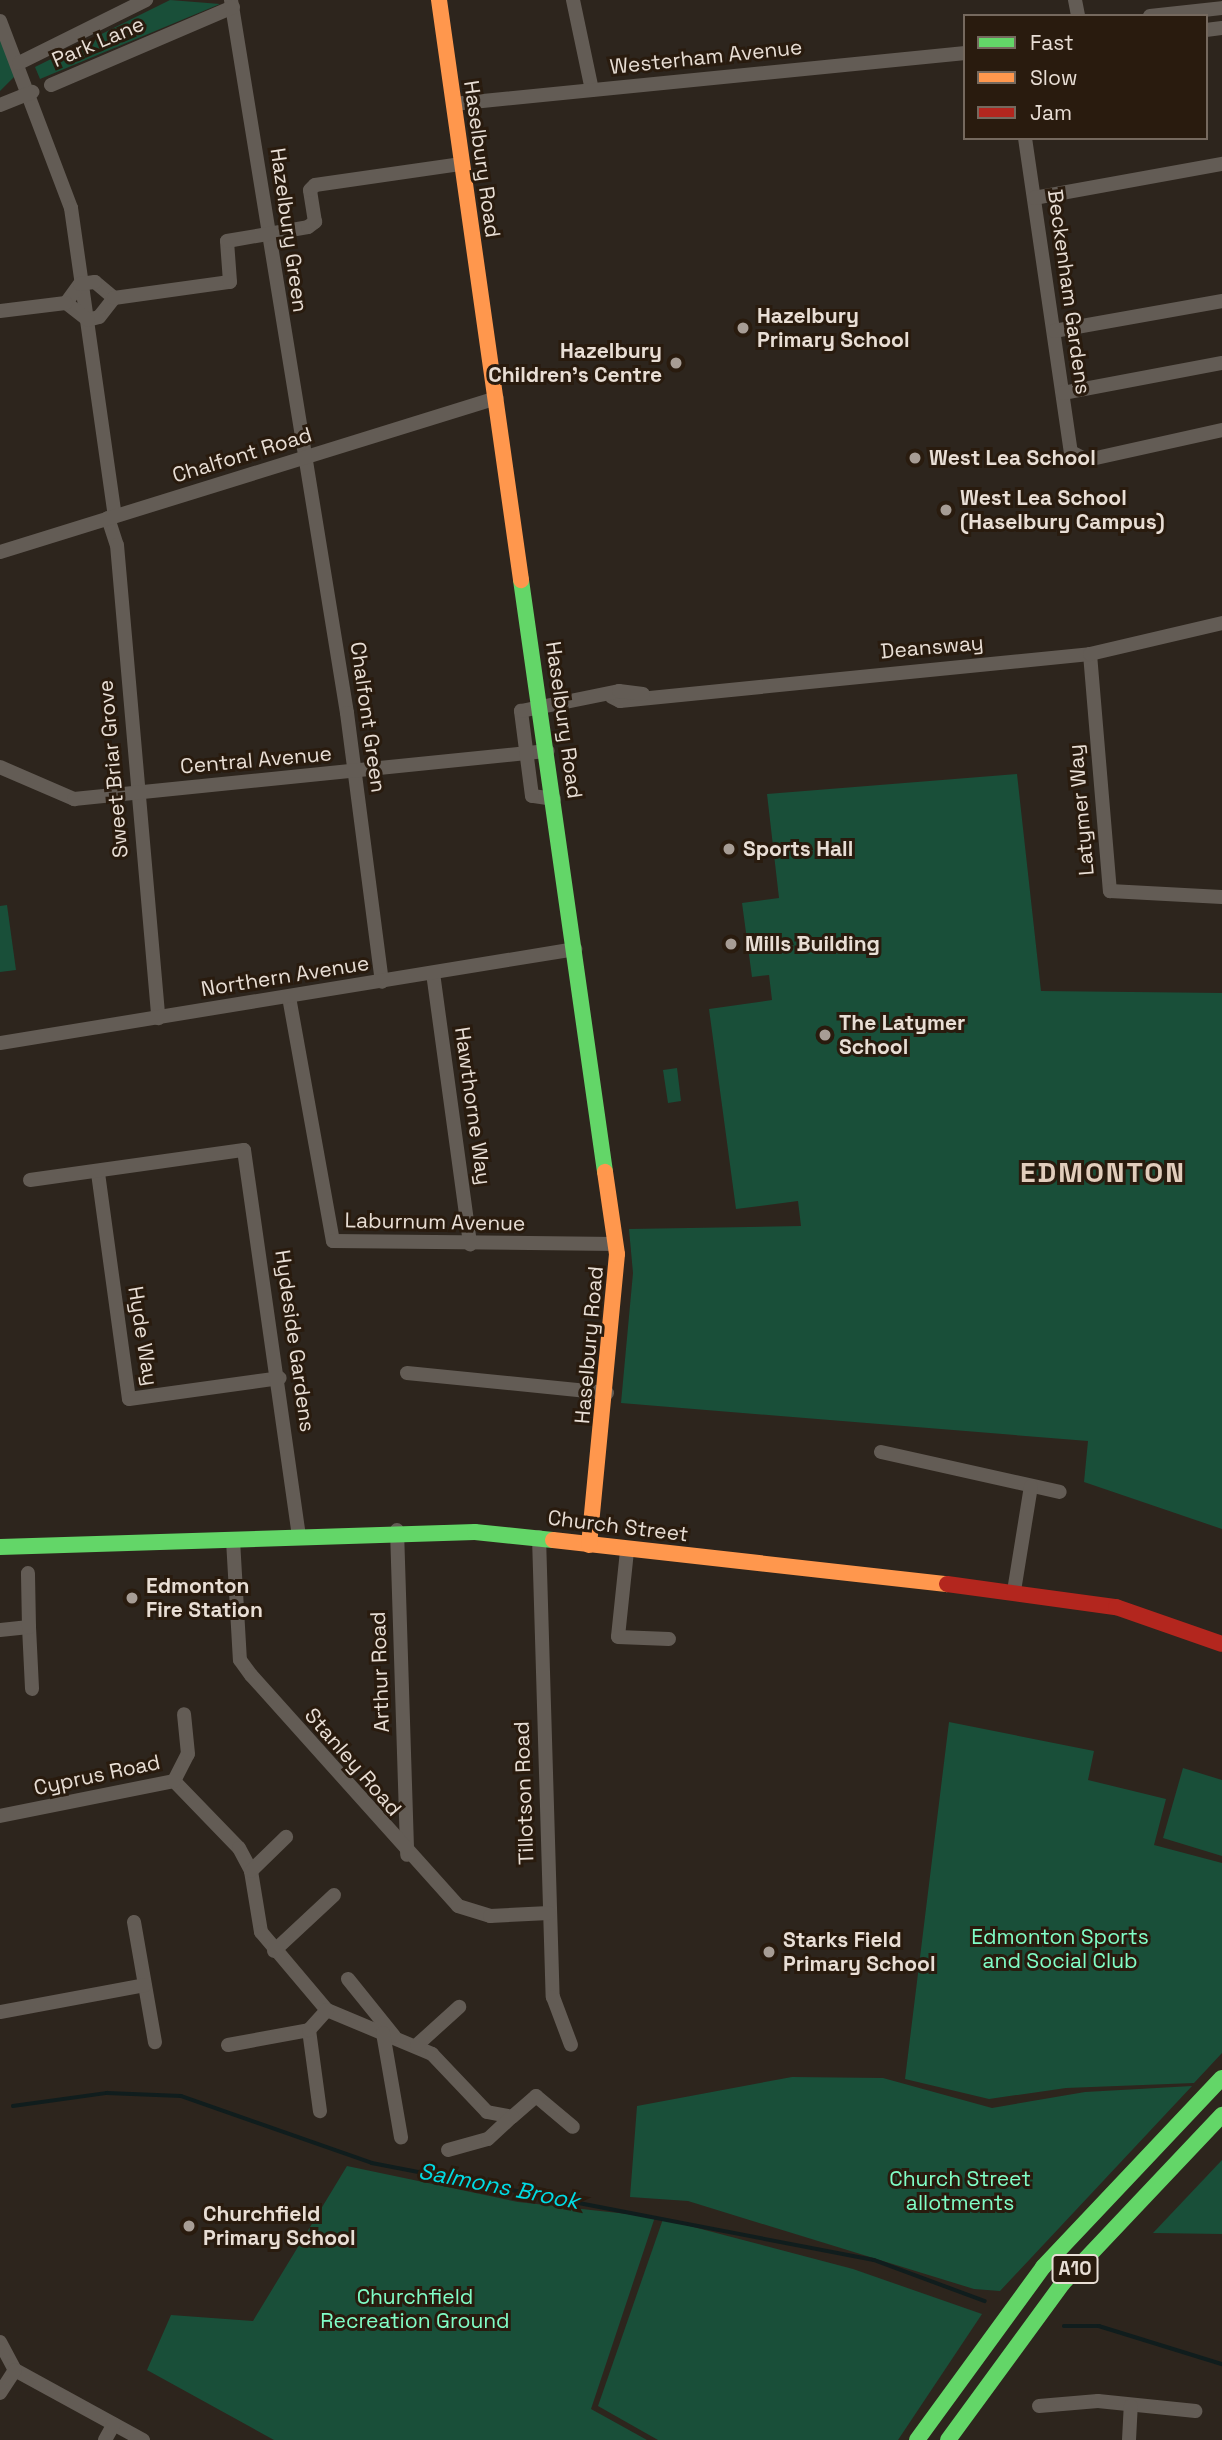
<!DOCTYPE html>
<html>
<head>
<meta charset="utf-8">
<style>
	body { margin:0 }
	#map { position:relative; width:1222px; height:2440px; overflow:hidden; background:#2d251d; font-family:"Space Grotesk",sans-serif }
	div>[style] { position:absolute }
	.green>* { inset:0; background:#194f39 }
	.stream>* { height:3.5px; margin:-1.75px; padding:0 1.75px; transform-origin:1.75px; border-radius:1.75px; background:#101d1d }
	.street>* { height:14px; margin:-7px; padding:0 7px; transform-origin:7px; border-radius:7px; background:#635c55 }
	.fast>* { height:16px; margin:-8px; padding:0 8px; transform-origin:8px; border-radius:8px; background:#63d668 }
	.slow>* { height:16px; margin:-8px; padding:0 8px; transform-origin:8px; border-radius:8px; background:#ff974d }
	.jam>* { height:16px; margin:-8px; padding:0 8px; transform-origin:8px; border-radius:8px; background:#b3261e }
	.dots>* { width:19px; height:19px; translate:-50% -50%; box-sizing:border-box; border:4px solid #291b0e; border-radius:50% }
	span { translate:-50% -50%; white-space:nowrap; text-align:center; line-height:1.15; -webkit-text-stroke:6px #291b0e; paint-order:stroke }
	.shield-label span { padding:2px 5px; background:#291b0e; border:2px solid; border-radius:5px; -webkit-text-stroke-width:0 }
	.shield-label { font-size:19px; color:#e8ded5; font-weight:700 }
	.street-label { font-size:21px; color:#e8ded5 }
	.poi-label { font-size:21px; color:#e8ded5; font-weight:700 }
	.left { translate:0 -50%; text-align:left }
	.right { translate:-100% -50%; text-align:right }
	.park-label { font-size:21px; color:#80fec7 }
	.water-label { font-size:23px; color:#01dbe4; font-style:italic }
	.district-label { font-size:28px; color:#e1cdbc; font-weight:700; letter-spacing:2px }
	.legend { position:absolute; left:963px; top:14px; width:245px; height:126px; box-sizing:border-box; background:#291b0e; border:2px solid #75695e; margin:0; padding:9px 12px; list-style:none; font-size:21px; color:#e8ded5 }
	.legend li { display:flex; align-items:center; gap:14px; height:35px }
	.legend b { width:35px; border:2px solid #75695e }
</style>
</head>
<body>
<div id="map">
	<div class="green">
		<div style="clip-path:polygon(170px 0,220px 4px,40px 79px,35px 67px)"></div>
		<div style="clip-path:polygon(0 38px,15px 76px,0 91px)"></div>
		<div style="clip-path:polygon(1017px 774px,1041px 991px,1222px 993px,1222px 1529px,1084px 1482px,1088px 1441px,621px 1403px,633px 1273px,629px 1229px,801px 1226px,798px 1201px,736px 1209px,709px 1009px,772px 1000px,769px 975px,752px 977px,742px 903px,779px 898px,767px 794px)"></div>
		<div style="clip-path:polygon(7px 905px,16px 970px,0 972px,0 906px)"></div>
		<div style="clip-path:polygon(677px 1068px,681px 1101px,668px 1103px,663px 1070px)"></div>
		<div style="clip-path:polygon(949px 1722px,1094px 1751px,1088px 1780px,1166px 1799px,1154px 1845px,1222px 1863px,1222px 2053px,1194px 2083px,1066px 2088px,989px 2099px,905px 2079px)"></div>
		<div style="clip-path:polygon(1183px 1768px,1222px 1780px,1222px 1856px,1163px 1838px)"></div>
		<div style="clip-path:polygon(792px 2077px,883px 2078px,992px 2108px,1085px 2092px,1192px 2086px,1000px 2291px,974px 2289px,688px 2201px,630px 2197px,637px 2106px)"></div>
		<div style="clip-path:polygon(1222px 2160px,1222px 2234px,1153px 2233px)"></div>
		<div style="clip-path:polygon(347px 2166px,518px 2202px,655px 2217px,591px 2409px,647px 2440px,274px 2440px,147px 2370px,171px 2315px,253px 2321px)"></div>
		<div style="clip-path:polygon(663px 2219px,853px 2269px,982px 2314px,898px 2440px,658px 2440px,598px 2406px)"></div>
	</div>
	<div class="stream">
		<div style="left:13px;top:2106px;width:95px;rotate:-7.9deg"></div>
		<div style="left:107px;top:2093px;width:74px;rotate:2.3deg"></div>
		<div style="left:181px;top:2096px;width:202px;rotate:19.3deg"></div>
		<div style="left:372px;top:2163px;width:511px;rotate:10.94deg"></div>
		<div style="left:874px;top:2260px;width:118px;rotate:20.3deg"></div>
		<div style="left:1064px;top:2326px;width:35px"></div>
		<div style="left:1099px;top:2326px;width:129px;rotate:17.2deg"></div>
	</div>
	<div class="street">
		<div style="left:231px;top:0;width:722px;rotate:80.76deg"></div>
		<div style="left:347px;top:713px;width:271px;rotate:82.6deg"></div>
		<div style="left:573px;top:0;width:92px;rotate:78.1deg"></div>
		<div style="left:1075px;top:0;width:16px;rotate:79deg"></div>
		<div style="left:1150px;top:16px;width:72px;rotate:-6.3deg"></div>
		<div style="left:0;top:21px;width:200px;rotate:69.2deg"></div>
		<div style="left:71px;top:208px;width:311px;rotate:81.9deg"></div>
		<div style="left:1206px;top:30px;width:16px;rotate:-7deg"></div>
		<div style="left:19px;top:63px;width:142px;rotate:-26.4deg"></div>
		<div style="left:51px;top:85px;width:198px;rotate:-23.2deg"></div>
		<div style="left:453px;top:104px;width:515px;rotate:-5.69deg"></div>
		<div style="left:0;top:105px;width:35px;rotate:-22deg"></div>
		<div style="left:1025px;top:138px;width:317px;rotate:81.7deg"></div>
		<div style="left:1071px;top:452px;width:18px;rotate:27deg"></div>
		<div style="left:1087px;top:460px;width:138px;rotate:-12.5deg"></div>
		<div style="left:1034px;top:198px;width:191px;rotate:-10.3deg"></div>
		<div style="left:95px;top:282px;width:25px;rotate:40deg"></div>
		<div style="left:114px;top:298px;width:24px;rotate:128deg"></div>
		<div style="left:99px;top:317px;width:11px;rotate:165deg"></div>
		<div style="left:88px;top:320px;width:28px;rotate:-142deg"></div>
		<div style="left:66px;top:303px;width:24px;rotate:-54deg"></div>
		<div style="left:80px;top:284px;width:15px;rotate:-8deg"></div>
		<div style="left:114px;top:298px;width:117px;rotate:-7.9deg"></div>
		<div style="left:230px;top:282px;width:41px;rotate:-94.2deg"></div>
		<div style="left:227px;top:241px;width:82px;rotate:-9.8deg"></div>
		<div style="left:308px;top:227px;width:9px;rotate:-36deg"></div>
		<div style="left:315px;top:222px;width:32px;rotate:-99deg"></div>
		<div style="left:310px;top:190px;width:7px;rotate:-45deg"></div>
		<div style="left:315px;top:185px;width:148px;rotate:-8.2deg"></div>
		<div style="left:0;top:311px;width:66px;rotate:-6.9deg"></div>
		<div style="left:1054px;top:331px;width:171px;rotate:-10.1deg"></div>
		<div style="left:1063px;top:393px;width:162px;rotate:-10.7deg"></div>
		<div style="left:108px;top:518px;width:28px;rotate:72deg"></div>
		<div style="left:117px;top:545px;width:475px;rotate:85deg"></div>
		<div style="left:0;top:552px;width:520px;rotate:-17.22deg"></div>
		<div style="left:1090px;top:654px;width:238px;rotate:85.2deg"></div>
		<div style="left:1110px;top:891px;width:112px;rotate:3.1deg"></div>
		<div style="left:612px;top:697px;width:9px;rotate:27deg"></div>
		<div style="left:620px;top:701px;width:472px;rotate:-5.7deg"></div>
		<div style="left:1090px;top:654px;width:136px;rotate:-13.2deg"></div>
		<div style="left:0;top:767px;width:81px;rotate:23.4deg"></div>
		<div style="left:74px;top:799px;width:476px;rotate:-5.8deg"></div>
		<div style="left:554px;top:799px;width:22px;rotate:-172deg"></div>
		<div style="left:532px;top:796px;width:86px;rotate:-97.4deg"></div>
		<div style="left:521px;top:711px;width:100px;rotate:-11.5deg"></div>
		<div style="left:619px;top:691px;width:24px;rotate:7deg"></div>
		<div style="left:433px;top:973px;width:274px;rotate:82.2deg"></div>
		<div style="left:289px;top:997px;width:248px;rotate:79.8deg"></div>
		<div style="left:333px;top:1241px;width:283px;rotate:0.6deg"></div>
		<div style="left:0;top:1043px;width:583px;rotate:-9.28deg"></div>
		<div style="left:98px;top:1173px;width:228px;rotate:82.2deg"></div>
		<div style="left:129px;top:1399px;width:152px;rotate:-7.9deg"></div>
		<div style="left:30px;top:1180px;width:216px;rotate:-8deg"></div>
		<div style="left:244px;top:1150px;width:392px;rotate:81.9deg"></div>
		<div style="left:407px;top:1373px;width:201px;rotate:5.7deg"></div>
		<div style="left:881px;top:1452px;width:183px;rotate:12.6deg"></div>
		<div style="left:397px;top:1530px;width:325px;rotate:88.2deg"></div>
		<div style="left:539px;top:1537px;width:460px;rotate:88.3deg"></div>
		<div style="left:553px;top:1997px;width:51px;rotate:69.4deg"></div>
		<div style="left:233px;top:1540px;width:120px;rotate:86.7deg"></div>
		<div style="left:240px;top:1660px;width:19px;rotate:54deg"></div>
		<div style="left:251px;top:1675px;width:310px;rotate:48.1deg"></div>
		<div style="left:458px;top:1906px;width:34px;rotate:17deg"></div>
		<div style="left:490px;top:1916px;width:59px;rotate:-2.9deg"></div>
		<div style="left:627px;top:1551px;width:86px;rotate:96deg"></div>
		<div style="left:618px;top:1637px;width:51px;rotate:2.2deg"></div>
		<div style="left:1014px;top:1591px;width:106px;rotate:-80.8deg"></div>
		<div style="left:29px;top:1627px;width:62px;rotate:87.2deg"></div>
		<div style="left:0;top:1630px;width:29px;rotate:-6deg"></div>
		<div style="left:29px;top:1627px;width:54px;rotate:-91.1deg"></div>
		<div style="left:174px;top:1781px;width:93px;rotate:45.9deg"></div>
		<div style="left:239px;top:1848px;width:26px;rotate:62deg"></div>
		<div style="left:251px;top:1871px;width:62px;rotate:80.7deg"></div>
		<div style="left:261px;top:1932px;width:102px;rotate:49.8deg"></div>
		<div style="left:327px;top:2010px;width:114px;rotate:22.7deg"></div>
		<div style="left:432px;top:2054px;width:80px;rotate:46.5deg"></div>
		<div style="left:487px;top:2112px;width:25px;rotate:11deg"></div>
		<div style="left:512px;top:2117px;width:32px;rotate:-41deg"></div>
		<div style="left:536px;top:2096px;width:48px;rotate:40deg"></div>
		<div style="left:0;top:1816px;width:177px;rotate:-11.4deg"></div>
		<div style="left:174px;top:1781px;width:30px;rotate:-63deg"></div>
		<div style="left:188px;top:1754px;width:40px;rotate:-95.7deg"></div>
		<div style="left:251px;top:1871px;width:49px;rotate:-44.2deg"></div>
		<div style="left:134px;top:1922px;width:122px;rotate:80.1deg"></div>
		<div style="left:274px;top:1951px;width:82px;rotate:-43deg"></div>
		<div style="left:348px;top:1979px;width:73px;rotate:51.1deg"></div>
		<div style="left:0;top:2012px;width:147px;rotate:-10.5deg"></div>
		<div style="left:309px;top:2030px;width:82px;rotate:82.3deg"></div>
		<div style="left:383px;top:2033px;width:106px;rotate:80.2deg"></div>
		<div style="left:228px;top:2045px;width:82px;rotate:-10.5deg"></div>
		<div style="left:309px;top:2030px;width:27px;rotate:-48deg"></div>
		<div style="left:417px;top:2045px;width:57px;rotate:-42.1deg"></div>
		<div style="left:448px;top:2150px;width:41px;rotate:-15.4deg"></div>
		<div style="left:488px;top:2139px;width:33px;rotate:-43deg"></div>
		<div style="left:0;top:2342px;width:32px;rotate:62deg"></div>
		<div style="left:15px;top:2370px;width:146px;rotate:28.7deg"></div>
		<div style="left:0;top:2393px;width:27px;rotate:-57deg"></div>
		<div style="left:1039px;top:2406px;width:59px;rotate:-4.8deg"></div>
		<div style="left:1098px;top:2401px;width:98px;rotate:5.9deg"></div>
		<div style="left:105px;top:2440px;width:18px;rotate:-61deg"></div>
		<div style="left:1129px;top:2440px;width:34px;rotate:-87deg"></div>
	</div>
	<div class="fast">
		<div style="left:521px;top:580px;width:598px;rotate:81.92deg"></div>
		<div style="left:0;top:1547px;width:475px;rotate:-1.8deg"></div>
		<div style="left:475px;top:1532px;width:78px;rotate:5.9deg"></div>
		<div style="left:917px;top:2440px;width:214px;rotate:-53.9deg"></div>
		<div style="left:1043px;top:2267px;width:260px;rotate:-46.6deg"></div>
		<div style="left:948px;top:2440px;width:193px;rotate:-53.8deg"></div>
		<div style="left:1062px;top:2284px;width:233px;rotate:-46.6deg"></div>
	</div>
	<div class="slow">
		<div style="left:439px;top:0;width:586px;rotate:81.95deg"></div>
		<div style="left:553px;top:1540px;width:396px;rotate:6.4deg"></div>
		<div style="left:589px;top:1545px;width:292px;rotate:-84.5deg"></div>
		<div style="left:617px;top:1254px;width:83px;rotate:-98.3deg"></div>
	</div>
	<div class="jam">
		<div style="left:947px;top:1584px;width:171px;rotate:7.8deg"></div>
		<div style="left:1116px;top:1607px;width:112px;rotate:19.2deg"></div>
	</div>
	<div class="dots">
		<div style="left:743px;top:328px;background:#a79d95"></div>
		<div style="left:676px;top:363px;background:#a79d95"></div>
		<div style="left:915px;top:458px;background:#a79d95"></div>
		<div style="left:946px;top:510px;background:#a79d95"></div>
		<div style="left:729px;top:849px;background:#a79d95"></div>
		<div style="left:731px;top:944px;background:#a79d95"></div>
		<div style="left:825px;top:1035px;background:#a79d95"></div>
		<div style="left:132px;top:1598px;background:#a79d95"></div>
		<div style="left:769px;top:1952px;background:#a79d95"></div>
		<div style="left:189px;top:2226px;background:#a79d95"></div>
	</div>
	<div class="shield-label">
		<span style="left:1075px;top:2269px">A10</span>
	</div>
	<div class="street-label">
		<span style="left:98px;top:42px;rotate:-23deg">Park Lane</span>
		<span style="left:706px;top:57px;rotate:-6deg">Westerham Avenue</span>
		<span style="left:482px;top:159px;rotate:82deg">Haselbury Road</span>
		<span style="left:289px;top:230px;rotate:82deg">Hazelbury Green</span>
		<span style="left:1069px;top:292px;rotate:82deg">Beckenham Gardens</span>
		<span style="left:242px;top:455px;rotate:-17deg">Chalfont Road</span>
		<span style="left:932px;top:647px;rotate:-5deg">Deansway</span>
		<span style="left:368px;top:717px;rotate:82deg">Chalfont Green</span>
		<span style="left:564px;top:720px;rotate:82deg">Haselbury Road</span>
		<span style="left:256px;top:760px;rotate:-5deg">Central Avenue</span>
		<span style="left:113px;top:769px;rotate:-95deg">Sweet Briar Grove</span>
		<span style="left:1081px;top:810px;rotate:-95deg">Latymer Way</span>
		<span style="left:285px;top:976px;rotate:-9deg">Northern Avenue</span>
		<span style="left:473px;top:1106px;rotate:82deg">Hawthorne Way</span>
		<span style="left:435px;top:1222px;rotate:1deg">Laburnum Avenue</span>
		<span style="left:143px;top:1336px;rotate:81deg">Hyde Way</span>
		<span style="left:295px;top:1341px;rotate:82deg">Hydeside Gardens</span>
		<span style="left:589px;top:1345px;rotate:-85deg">Haselbury Road</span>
		<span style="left:618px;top:1526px;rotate:7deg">Church Street</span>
		<span style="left:380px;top:1672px;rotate:-92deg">Arthur Road</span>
		<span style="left:353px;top:1762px;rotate:49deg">Stanley Road</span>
		<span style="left:97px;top:1775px;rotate:-12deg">Cyprus Road</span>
		<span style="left:524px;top:1793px;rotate:-92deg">Tillotson Road</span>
	</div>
	<div class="poi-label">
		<span class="left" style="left:757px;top:328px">Hazelbury<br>Primary School</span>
		<span class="right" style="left:662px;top:363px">Hazelbury<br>Children's Centre</span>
		<span class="left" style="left:929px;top:458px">West Lea School</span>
		<span class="left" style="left:960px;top:510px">West Lea School<br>(Haselbury Campus)</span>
		<span class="left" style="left:743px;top:849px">Sports Hall</span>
		<span class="left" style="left:745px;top:944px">Mills Building</span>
		<span class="left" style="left:839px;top:1035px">The Latymer<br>School</span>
		<span class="left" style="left:146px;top:1598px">Edmonton<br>Fire Station</span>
		<span class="left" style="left:783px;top:1952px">Starks Field<br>Primary School</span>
		<span class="left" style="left:203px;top:2226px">Churchfield<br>Primary School</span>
	</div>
	<div class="park-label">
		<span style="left:1060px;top:1949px">Edmonton Sports<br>and Social Club</span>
		<span style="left:960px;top:2191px">Church Street<br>allotments</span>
		<span style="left:415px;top:2309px">Churchfield<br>Recreation Ground</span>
	</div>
	<div class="water-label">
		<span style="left:499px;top:2186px;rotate:11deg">Salmons Brook</span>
	</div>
	<div class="district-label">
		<span style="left:1103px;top:1172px">EDMONTON</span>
	</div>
	<ul class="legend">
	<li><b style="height:9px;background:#63d668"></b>Fast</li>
	<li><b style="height:9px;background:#ff974d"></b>Slow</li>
	<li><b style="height:9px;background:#b3261e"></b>Jam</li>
	</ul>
</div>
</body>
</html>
